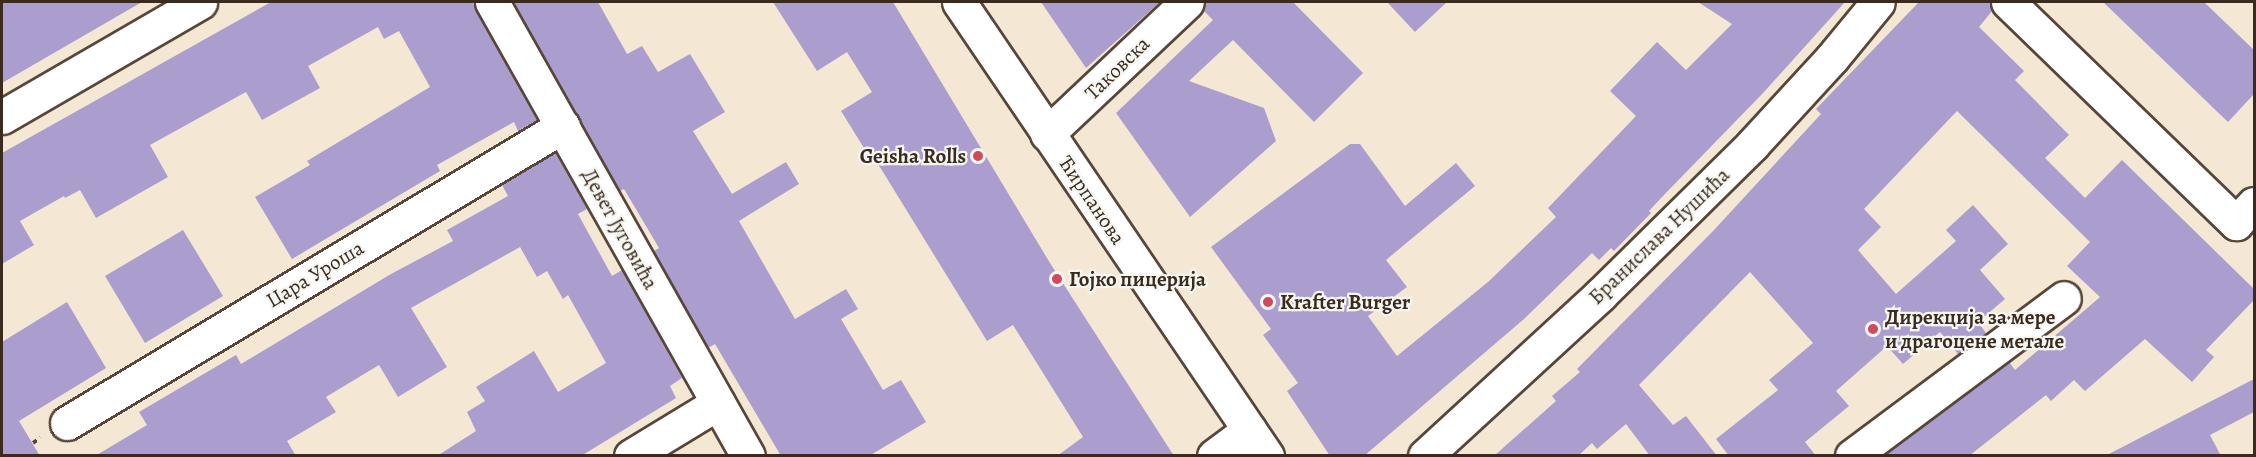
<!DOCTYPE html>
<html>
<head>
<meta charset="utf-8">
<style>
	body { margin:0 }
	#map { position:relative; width:2256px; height:457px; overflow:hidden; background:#f4e7d4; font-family:Alegreya,serif }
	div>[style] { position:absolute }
	.building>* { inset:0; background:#ab9ece }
	.path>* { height:4px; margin-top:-2px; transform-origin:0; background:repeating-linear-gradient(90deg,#574639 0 4.5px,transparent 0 9px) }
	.roads { filter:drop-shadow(2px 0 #574639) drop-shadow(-2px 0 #574639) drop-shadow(0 2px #574639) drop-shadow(0 -2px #574639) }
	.minor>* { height:33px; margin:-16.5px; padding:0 16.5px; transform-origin:16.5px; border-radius:16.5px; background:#fff }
	.dots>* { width:16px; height:16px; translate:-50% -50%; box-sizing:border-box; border:3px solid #f6f6f2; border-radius:50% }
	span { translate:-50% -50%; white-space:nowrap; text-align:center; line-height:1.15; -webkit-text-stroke:4.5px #f6f6f2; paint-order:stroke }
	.street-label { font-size:21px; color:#3b2a1e }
	.poi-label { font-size:21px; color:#3b2a1e; font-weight:700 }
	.right { translate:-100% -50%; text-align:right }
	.left { translate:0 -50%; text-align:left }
	.frame { position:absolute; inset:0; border:3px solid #3b2a1e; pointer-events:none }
</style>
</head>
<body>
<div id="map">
	<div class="building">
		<div style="clip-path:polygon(2px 2px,142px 2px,2px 83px)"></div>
		<div style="clip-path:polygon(271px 2px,473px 2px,476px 11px,537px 120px,518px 131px,514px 122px,437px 165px,440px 171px,292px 259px,255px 197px,310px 165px,307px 161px,430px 87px,399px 31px,384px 39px,378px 27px,308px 66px,320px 88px,262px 120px,246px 92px,150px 145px,168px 177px,96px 218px,80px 190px,65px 198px,64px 196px,20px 221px,34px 245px,2px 264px,2px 153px)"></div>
		<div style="clip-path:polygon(513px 2px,598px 2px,627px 54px,642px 46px,658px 72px,690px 54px,725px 112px,693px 131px,732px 194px,786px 162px,799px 184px,739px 221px,795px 319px,846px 289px,858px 309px,841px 319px,883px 390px,901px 380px,926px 422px,869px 456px,781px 456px,715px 344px,708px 348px,654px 251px,659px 248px,624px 189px,620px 191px)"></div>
		<div style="clip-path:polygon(773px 2px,893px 2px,1050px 263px,1174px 456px,1057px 456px,1083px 437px,1013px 325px,987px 341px,867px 146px,864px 148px,841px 111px,872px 92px,847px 52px,817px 71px)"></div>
		<div style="clip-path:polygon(1041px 2px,1160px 2px,1086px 68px)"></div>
		<div style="clip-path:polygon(1205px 2px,1293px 2px,1363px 73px,1314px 122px,1233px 40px,1189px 81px,1264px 108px,1276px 141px,1190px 217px,1116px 113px,1213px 20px,1203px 10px)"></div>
		<div style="clip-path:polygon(1387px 2px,1447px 2px,1415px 32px)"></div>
		<div style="clip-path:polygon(1698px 2px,1845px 2px,1764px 92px,1662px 197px,1649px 211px,1651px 213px,1614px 251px,1611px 248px,1599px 260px,1592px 253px,1524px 319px,1364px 456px,1330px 456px,1287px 391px,1298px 383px,1263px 335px,1271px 329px,1211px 247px,1350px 144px,1360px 144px,1405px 206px,1456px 163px,1475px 186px,1386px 260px,1407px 287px,1368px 316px,1397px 356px,1488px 282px,1556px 217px,1548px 208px,1636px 116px,1610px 91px,1657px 42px,1686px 70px,1732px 24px)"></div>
		<div style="clip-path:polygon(1919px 2px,1990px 2px,1992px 11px,1979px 27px,2024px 71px,2015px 80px,2069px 135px,2045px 158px,2085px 198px,2122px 160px,2254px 289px,2254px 300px,2206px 350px,2214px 357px,2192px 382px,2145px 339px,2085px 391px,2074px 380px,2051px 401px,2046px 395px,1969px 456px,1884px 456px,2009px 362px,2015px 370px,2100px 297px,2067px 266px,2090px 242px,1957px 111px,1864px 209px,1881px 227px,1858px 250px,1896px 294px,1956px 241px,1946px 230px,1973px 205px,2008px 244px,1980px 270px,2005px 299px,1978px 322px,1986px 333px,1958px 354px,1940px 332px,1903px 364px,1887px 346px,1836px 391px,1849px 406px,1805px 442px,1816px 456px,1729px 456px,1716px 439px,1778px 390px,1769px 380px,1813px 343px,1750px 272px,1639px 385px,1673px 425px,1686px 416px,1717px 456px,1650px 456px,1626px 424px,1597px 449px,1592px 443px,1578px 456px,1494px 456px,1556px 401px,1552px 396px,1580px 372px,1577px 369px,1714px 230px,1821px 114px,1816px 109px)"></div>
		<div style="clip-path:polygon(2103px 2px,2204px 2px,2254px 50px,2254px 94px,2228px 122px)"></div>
		<div style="clip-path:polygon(555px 152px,587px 209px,578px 214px,612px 276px,622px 270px,682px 378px,670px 386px,676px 398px,581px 456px,437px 456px,476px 431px,467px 412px,485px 401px,476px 387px,534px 351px,558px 392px,606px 363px,568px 295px,563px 299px,547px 271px,537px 277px,520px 247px,411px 308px,447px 367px,398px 397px,379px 365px,326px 397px,336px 412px,287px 441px,296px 456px,95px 456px,147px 425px,139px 412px,236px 355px,241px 364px,391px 274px,453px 241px,447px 230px,508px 196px,502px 185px)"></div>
		<div style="clip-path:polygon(183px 230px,223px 296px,145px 343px,105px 276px)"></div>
		<div style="clip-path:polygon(67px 302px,106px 368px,19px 421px,40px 456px,2px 456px,2px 342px)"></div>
		<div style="clip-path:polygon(2254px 379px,2254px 412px,2210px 435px,2221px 456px,2105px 456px)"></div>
	</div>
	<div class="path">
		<div style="left:33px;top:443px;width:9px;rotate:-36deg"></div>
	</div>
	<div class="roads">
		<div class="minor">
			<div style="left:492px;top:2px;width:521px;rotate:60.58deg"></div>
			<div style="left:959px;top:2px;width:549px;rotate:55.85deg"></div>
			<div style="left:2008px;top:2px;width:318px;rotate:44.1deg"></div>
			<div style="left:2236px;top:223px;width:26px;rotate:-47deg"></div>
			<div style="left:2px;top:117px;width:229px;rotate:-30.1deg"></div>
			<div style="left:1047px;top:134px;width:192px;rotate:-43.3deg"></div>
			<div style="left:67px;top:423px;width:578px;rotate:-30.91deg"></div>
			<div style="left:631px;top:456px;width:102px;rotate:-31.3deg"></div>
			<div style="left:1214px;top:456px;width:44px;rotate:-36.6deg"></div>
			<div style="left:1425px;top:456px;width:238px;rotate:-42.6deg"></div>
			<div style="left:1600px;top:295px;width:214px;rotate:-44.6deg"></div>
			<div style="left:1752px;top:145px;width:118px;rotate:-47.4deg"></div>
			<div style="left:1832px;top:58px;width:72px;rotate:-50.6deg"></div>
			<div style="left:1852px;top:456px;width:264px;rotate:-36.7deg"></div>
		</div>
	</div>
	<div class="dots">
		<div style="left:978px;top:156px;background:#d1495b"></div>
		<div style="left:1057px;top:279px;background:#d1495b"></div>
		<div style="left:1268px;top:302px;background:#d1495b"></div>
		<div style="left:1873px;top:329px;background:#d1495b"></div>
	</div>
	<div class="street-label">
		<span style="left:1117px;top:68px;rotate:-44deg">Таковска</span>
		<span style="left:1092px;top:200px;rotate:56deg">Ћирпанова</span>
		<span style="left:620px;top:229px;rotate:61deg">Девет Југовића</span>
		<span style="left:1659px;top:236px;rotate:-44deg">Бранислава Нушића</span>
		<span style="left:315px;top:274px;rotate:-31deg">Цара Уроша</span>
	</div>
	<div class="poi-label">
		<span class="right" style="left:966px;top:156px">Geisha Rolls</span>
		<span class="left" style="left:1069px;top:279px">Гојко пицерија</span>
		<span class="left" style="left:1280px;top:302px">Krafter Burger</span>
		<span class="left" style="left:1885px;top:329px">Дирекција за мере<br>и драгоцене метале</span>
	</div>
	<div class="frame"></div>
</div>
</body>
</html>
